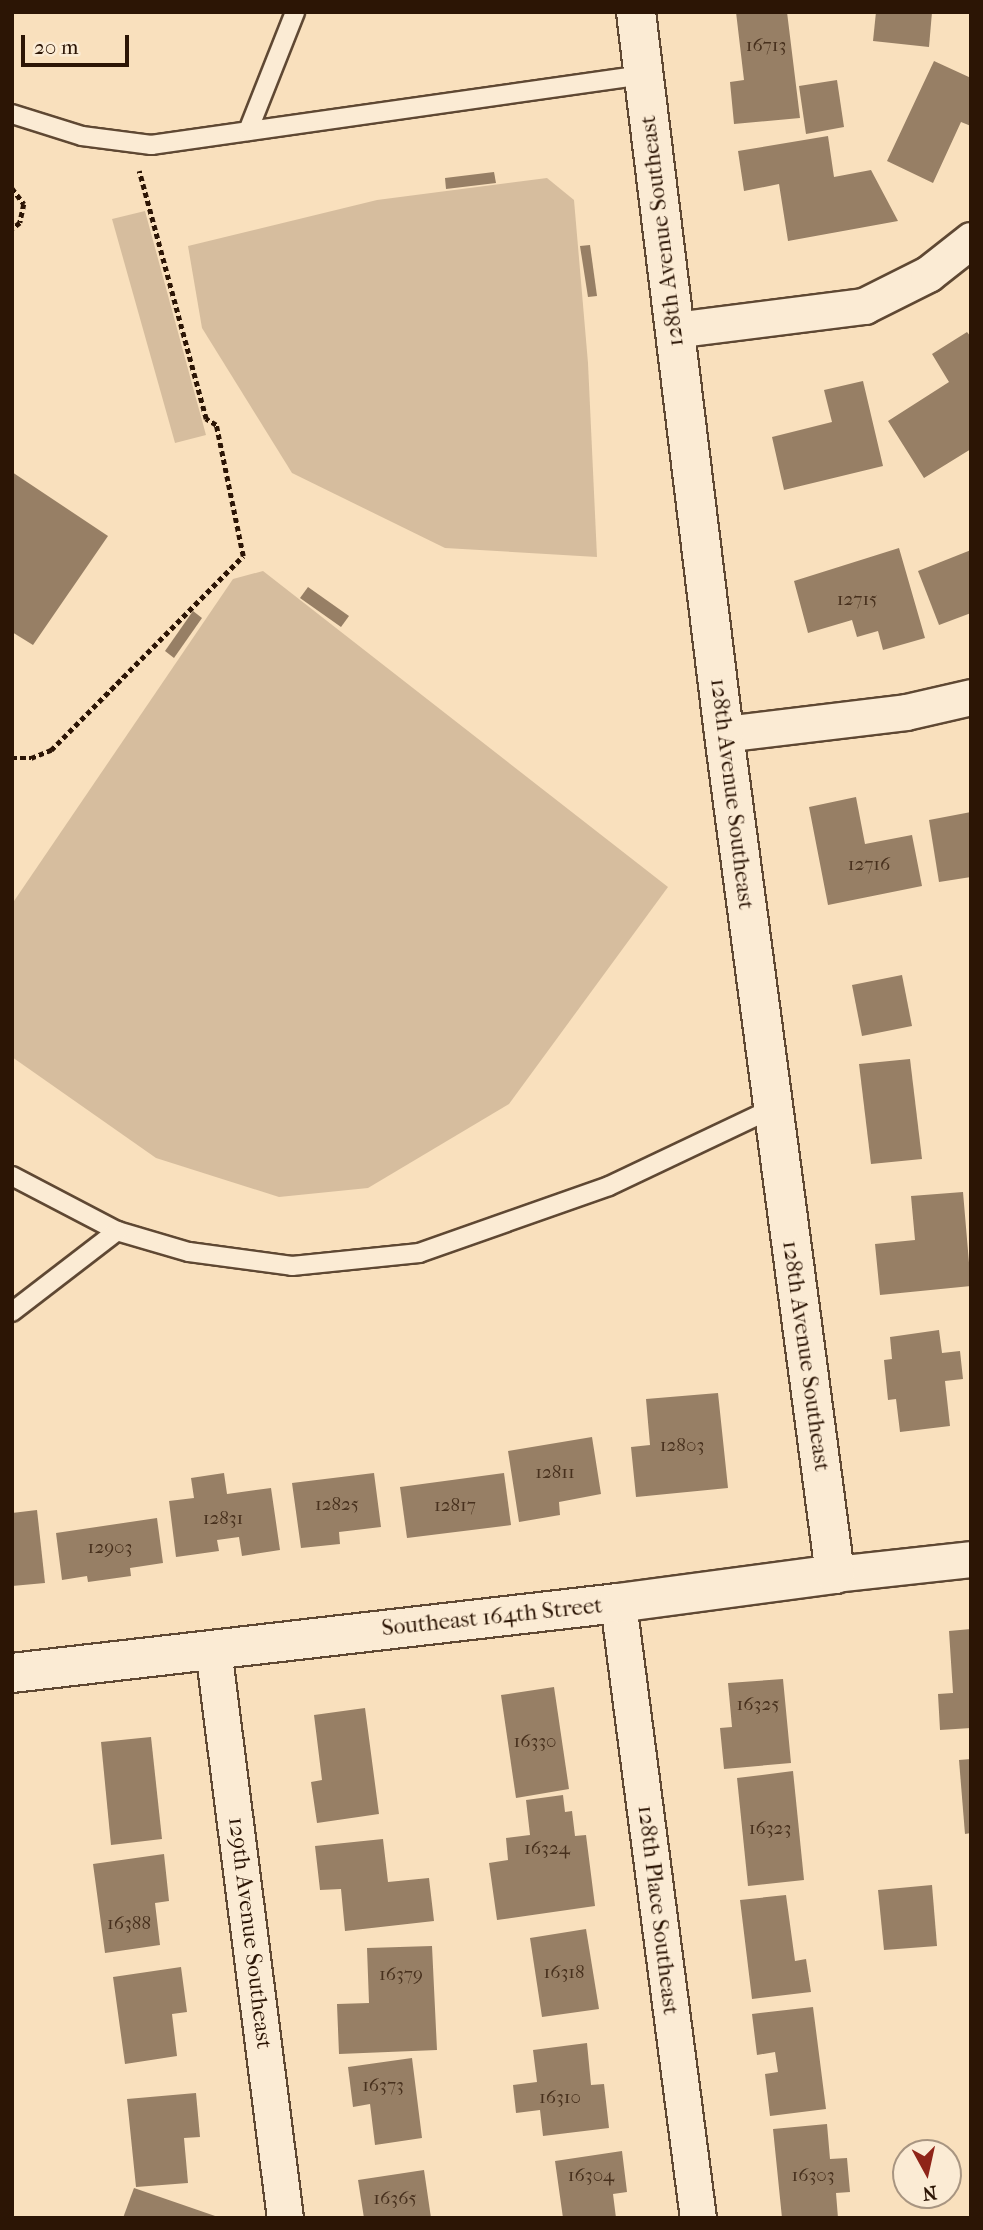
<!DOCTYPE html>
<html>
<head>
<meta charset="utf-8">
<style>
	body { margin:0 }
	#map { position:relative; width:983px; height:2230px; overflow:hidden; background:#f9e0bd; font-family:"IM FELL French Canon",serif }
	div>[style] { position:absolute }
	.green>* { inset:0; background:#d6bd9e }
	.building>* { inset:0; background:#977f65 }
	.path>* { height:4.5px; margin-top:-2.25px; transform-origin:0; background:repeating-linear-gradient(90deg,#2c1505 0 5px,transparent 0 8.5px) }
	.roads { filter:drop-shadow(2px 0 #5f4833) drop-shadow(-2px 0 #5f4833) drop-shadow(0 2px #5f4833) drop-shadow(0 -2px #5f4833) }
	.lane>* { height:18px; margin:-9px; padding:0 9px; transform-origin:9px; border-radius:9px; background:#fbebd4 }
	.street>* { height:35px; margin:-17.5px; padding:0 17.5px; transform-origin:17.5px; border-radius:17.5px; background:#fbebd4 }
	.secondary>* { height:38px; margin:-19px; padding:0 19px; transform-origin:19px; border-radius:19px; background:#fbebd4 }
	span { translate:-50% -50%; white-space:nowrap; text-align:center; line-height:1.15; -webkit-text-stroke:7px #fbebd4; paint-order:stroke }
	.number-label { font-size:19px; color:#47301d }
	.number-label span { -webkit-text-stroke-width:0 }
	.street-label { font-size:23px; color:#2c1505 }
	.frame { position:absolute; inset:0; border:14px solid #2c1505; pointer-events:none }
	.north { position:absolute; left:892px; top:2139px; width:70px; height:70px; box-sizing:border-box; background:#fbebd4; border:2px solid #a89581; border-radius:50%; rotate:172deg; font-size:19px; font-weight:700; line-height:28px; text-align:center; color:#2c1505 }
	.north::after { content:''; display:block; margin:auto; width:24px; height:32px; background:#8f2418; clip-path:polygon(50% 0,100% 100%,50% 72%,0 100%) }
	.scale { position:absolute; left:21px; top:35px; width:108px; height:32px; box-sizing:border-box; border:4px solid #2c1505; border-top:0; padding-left:9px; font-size:21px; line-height:24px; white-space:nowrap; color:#2c1505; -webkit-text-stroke:5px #fbebd4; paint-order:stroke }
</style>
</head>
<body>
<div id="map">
	<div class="green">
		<div style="clip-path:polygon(547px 178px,574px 200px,588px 363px,597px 557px,445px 548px,292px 473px,202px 328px,188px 246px,377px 200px)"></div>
		<div style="clip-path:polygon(145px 211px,206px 435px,175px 443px,112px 219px)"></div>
		<div style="clip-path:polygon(263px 571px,668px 887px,509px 1104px,368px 1188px,279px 1197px,156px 1158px,12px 1057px,12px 904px,233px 579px)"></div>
	</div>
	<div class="building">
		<div style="clip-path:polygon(736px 12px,787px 12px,800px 118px,734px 124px,730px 82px,744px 80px)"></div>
		<div style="clip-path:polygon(876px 12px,932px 12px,929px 47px,873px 41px)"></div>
		<div style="clip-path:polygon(934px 61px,971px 78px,971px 126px,961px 122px,933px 183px,887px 161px)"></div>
		<div style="clip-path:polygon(837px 80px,844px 127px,806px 134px,799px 86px)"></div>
		<div style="clip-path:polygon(828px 136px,834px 177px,871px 170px,898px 221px,788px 241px,779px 184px,744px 191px,738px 151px)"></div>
		<div style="clip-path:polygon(494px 172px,496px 183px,446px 189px,445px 178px)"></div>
		<div style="clip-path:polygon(590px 245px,597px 296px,588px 297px,580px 246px)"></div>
		<div style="clip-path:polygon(967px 332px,971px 337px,971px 449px,924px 478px,888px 421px,949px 382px,932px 354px)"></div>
		<div style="clip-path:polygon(863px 381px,883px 466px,784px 490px,772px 437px,832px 422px,824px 390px)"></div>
		<div style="clip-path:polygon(12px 472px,108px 536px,33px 645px,12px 632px)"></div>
		<div style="clip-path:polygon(899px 548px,925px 638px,883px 650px,878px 631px,857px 637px,852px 620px,808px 633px,794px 581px)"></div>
		<div style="clip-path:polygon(971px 550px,971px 613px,939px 625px,918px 571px)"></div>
		<div style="clip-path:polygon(308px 587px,349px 616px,341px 627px,300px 598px)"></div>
		<div style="clip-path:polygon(193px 611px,202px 618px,174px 658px,165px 651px)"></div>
		<div style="clip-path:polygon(856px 797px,865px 844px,912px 835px,922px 886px,828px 905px,809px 807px)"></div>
		<div style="clip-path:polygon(971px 812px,971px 877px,939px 882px,929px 820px)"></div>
		<div style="clip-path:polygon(902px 975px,912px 1026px,862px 1036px,852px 985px)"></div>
		<div style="clip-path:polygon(910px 1059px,922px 1159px,871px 1164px,859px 1064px)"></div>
		<div style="clip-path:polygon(963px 1192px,971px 1286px,880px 1295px,875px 1244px,915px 1240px,911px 1196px)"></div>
		<div style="clip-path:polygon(939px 1330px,942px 1353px,960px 1351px,963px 1379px,945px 1381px,950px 1426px,900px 1432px,896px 1399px,888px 1400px,884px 1360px,892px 1359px,890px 1337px)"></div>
		<div style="clip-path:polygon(718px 1393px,728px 1488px,636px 1497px,631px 1447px,650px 1445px,646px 1399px)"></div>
		<div style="clip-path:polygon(592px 1437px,601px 1494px,559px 1502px,560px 1515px,519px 1522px,508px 1451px)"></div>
		<div style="clip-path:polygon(224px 1473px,227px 1494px,271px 1488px,280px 1550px,242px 1556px,239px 1537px,217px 1540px,219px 1551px,176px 1557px,169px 1501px,194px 1498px,191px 1478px)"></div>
		<div style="clip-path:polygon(374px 1473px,381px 1527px,339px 1532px,340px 1544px,301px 1548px,292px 1483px)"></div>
		<div style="clip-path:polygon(504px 1473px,511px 1525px,407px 1538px,400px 1487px)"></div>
		<div style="clip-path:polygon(37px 1510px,45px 1583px,12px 1586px,12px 1513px)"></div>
		<div style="clip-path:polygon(157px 1518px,163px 1563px,130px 1568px,131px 1576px,88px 1582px,87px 1576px,62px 1580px,56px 1533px)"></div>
		<div style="clip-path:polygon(971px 1629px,971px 1728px,940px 1730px,938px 1694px,953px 1693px,949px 1631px)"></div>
		<div style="clip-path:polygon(783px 1679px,791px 1763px,724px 1769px,720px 1728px,732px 1727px,728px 1683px)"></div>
		<div style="clip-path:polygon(554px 1687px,569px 1789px,516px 1798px,501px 1695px)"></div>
		<div style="clip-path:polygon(365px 1708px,379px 1814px,317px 1823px,311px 1782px,322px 1780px,314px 1715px)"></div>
		<div style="clip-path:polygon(151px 1737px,162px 1839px,111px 1845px,101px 1742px)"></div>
		<div style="clip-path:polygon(971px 1759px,971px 1833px,965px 1834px,959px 1760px)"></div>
		<div style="clip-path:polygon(793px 1771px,804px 1880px,748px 1886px,737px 1778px)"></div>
		<div style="clip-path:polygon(563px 1795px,565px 1812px,572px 1811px,575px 1836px,586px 1835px,595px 1906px,497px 1920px,489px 1863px,508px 1860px,506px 1838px,530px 1835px,526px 1800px)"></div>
		<div style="clip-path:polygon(383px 1839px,388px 1882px,429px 1878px,434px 1921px,345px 1931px,341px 1889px,320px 1890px,315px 1846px)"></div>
		<div style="clip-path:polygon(164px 1854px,169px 1901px,155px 1903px,160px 1945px,105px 1953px,93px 1864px)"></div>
		<div style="clip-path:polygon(932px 1885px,937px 1946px,884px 1950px,878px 1890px)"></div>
		<div style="clip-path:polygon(786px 1895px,795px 1961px,806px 1959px,811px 1992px,752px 1999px,740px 1900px)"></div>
		<div style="clip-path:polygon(586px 1929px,599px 2009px,542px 2017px,530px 1938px)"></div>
		<div style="clip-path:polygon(432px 1946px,437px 2050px,339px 2054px,337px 2004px,369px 2003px,367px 1948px)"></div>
		<div style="clip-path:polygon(181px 1967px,187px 2012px,172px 2014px,177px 2056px,125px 2064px,113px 1977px)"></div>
		<div style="clip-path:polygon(813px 2007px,826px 2109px,770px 2116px,765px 2074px,778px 2072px,775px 2052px,757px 2055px,752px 2014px)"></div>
		<div style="clip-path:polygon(587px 2043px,591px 2085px,604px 2084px,609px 2128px,543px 2136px,540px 2110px,516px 2113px,513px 2085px,537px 2082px,533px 2050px)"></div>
		<div style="clip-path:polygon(412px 2058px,422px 2138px,375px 2145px,370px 2104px,353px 2107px,348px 2067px)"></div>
		<div style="clip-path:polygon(196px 2093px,200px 2137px,184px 2138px,188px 2183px,136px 2187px,127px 2099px)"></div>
		<div style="clip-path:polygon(827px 2124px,830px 2159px,847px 2158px,850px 2192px,836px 2193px,838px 2218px,782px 2218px,773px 2129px)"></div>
		<div style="clip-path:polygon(622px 2151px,627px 2192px,613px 2194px,616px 2218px,563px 2218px,555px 2161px)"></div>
		<div style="clip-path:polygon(424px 2170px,431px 2218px,364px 2218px,358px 2180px)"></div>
		<div style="clip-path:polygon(134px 2188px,218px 2217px,218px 2218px,123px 2218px)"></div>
	</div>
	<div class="path">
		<div style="left:12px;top:188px;width:20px;rotate:53deg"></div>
		<div style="left:24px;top:204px;width:19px;rotate:102deg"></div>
		<div style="left:20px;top:223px;width:10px;rotate:143deg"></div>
		<div style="left:12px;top:758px;width:19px"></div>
		<div style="left:31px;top:758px;width:22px;rotate:-22deg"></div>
		<div style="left:51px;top:750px;width:273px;rotate:-45.3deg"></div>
		<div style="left:243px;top:556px;width:134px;rotate:-101.6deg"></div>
		<div style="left:216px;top:425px;width:12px;rotate:-149deg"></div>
		<div style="left:206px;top:419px;width:257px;rotate:-105.1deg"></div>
	</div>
	<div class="roads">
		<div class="lane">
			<div style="left:12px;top:114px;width:73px;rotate:17.4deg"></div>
			<div style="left:82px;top:136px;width:70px;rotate:7.4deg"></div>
			<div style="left:151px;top:145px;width:497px;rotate:-8.1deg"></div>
			<div style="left:248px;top:131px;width:128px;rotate:-68.4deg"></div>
			<div style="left:12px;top:1176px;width:119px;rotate:27.6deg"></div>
			<div style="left:117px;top:1231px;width:75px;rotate:16.3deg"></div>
			<div style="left:189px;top:1252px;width:104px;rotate:7.7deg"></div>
			<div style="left:292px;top:1266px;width:128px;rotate:-5.8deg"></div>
			<div style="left:419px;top:1253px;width:201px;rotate:-19.4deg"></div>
			<div style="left:609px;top:1186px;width:182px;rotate:-25.4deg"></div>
			<div style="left:12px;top:1312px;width:133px;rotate:-37.6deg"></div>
		</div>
		<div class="street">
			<div style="left:674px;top:330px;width:192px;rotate:-7.2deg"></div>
			<div style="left:864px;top:306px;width:72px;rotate:-26.6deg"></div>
			<div style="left:928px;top:274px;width:55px;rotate:-38.3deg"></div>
			<div style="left:724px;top:734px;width:183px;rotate:-6.9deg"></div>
			<div style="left:906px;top:712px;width:67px;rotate:-13deg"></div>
			<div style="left:835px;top:1574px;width:137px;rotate:-6.3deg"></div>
			<div style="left:618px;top:1603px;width:620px;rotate:82.59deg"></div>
			<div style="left:213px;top:1649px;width:574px;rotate:82.79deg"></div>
		</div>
		<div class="secondary">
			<div style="left:12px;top:1673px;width:610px;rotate:-6.59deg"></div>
			<div style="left:618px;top:1603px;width:219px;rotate:-7.6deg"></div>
			<div style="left:835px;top:1574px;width:847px;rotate:-97.53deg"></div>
			<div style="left:724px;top:734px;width:727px;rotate:-96.95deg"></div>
		</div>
	</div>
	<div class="number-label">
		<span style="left:766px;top:46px">16713</span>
		<span style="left:857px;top:600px">12715</span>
		<span style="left:869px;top:865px">12716</span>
		<span style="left:682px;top:1446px">12803</span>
		<span style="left:555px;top:1473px">12811</span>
		<span style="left:337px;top:1505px">12825</span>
		<span style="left:455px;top:1506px">12817</span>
		<span style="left:223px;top:1519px">12831</span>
		<span style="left:110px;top:1548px">12903</span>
		<span style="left:758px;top:1705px">16325</span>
		<span style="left:535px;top:1742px">16330</span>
		<span style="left:770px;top:1829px">16323</span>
		<span style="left:547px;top:1849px">16324</span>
		<span style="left:129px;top:1924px">16388</span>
		<span style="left:564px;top:1973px">16318</span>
		<span style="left:401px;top:1975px">16379</span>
		<span style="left:383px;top:2086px">16373</span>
		<span style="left:560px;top:2098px">16310</span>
		<span style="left:591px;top:2176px">16304</span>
		<span style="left:813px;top:2176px">16303</span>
		<span style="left:395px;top:2199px">16365</span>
	</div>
	<div class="street-label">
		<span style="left:662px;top:231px;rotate:-97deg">128th Avenue Southeast</span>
		<span style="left:732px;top:794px;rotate:83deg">128th Avenue Southeast</span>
		<span style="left:806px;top:1356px;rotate:82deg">128th Avenue Southeast</span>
		<span style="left:492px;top:1617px;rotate:-6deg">Southeast 164th Street</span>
		<span style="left:658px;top:1910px;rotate:83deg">128th Place Southeast</span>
		<span style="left:250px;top:1933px;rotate:83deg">129th Avenue Southeast</span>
	</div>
	<div class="frame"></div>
	<div class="north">N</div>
	<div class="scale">20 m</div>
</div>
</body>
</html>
